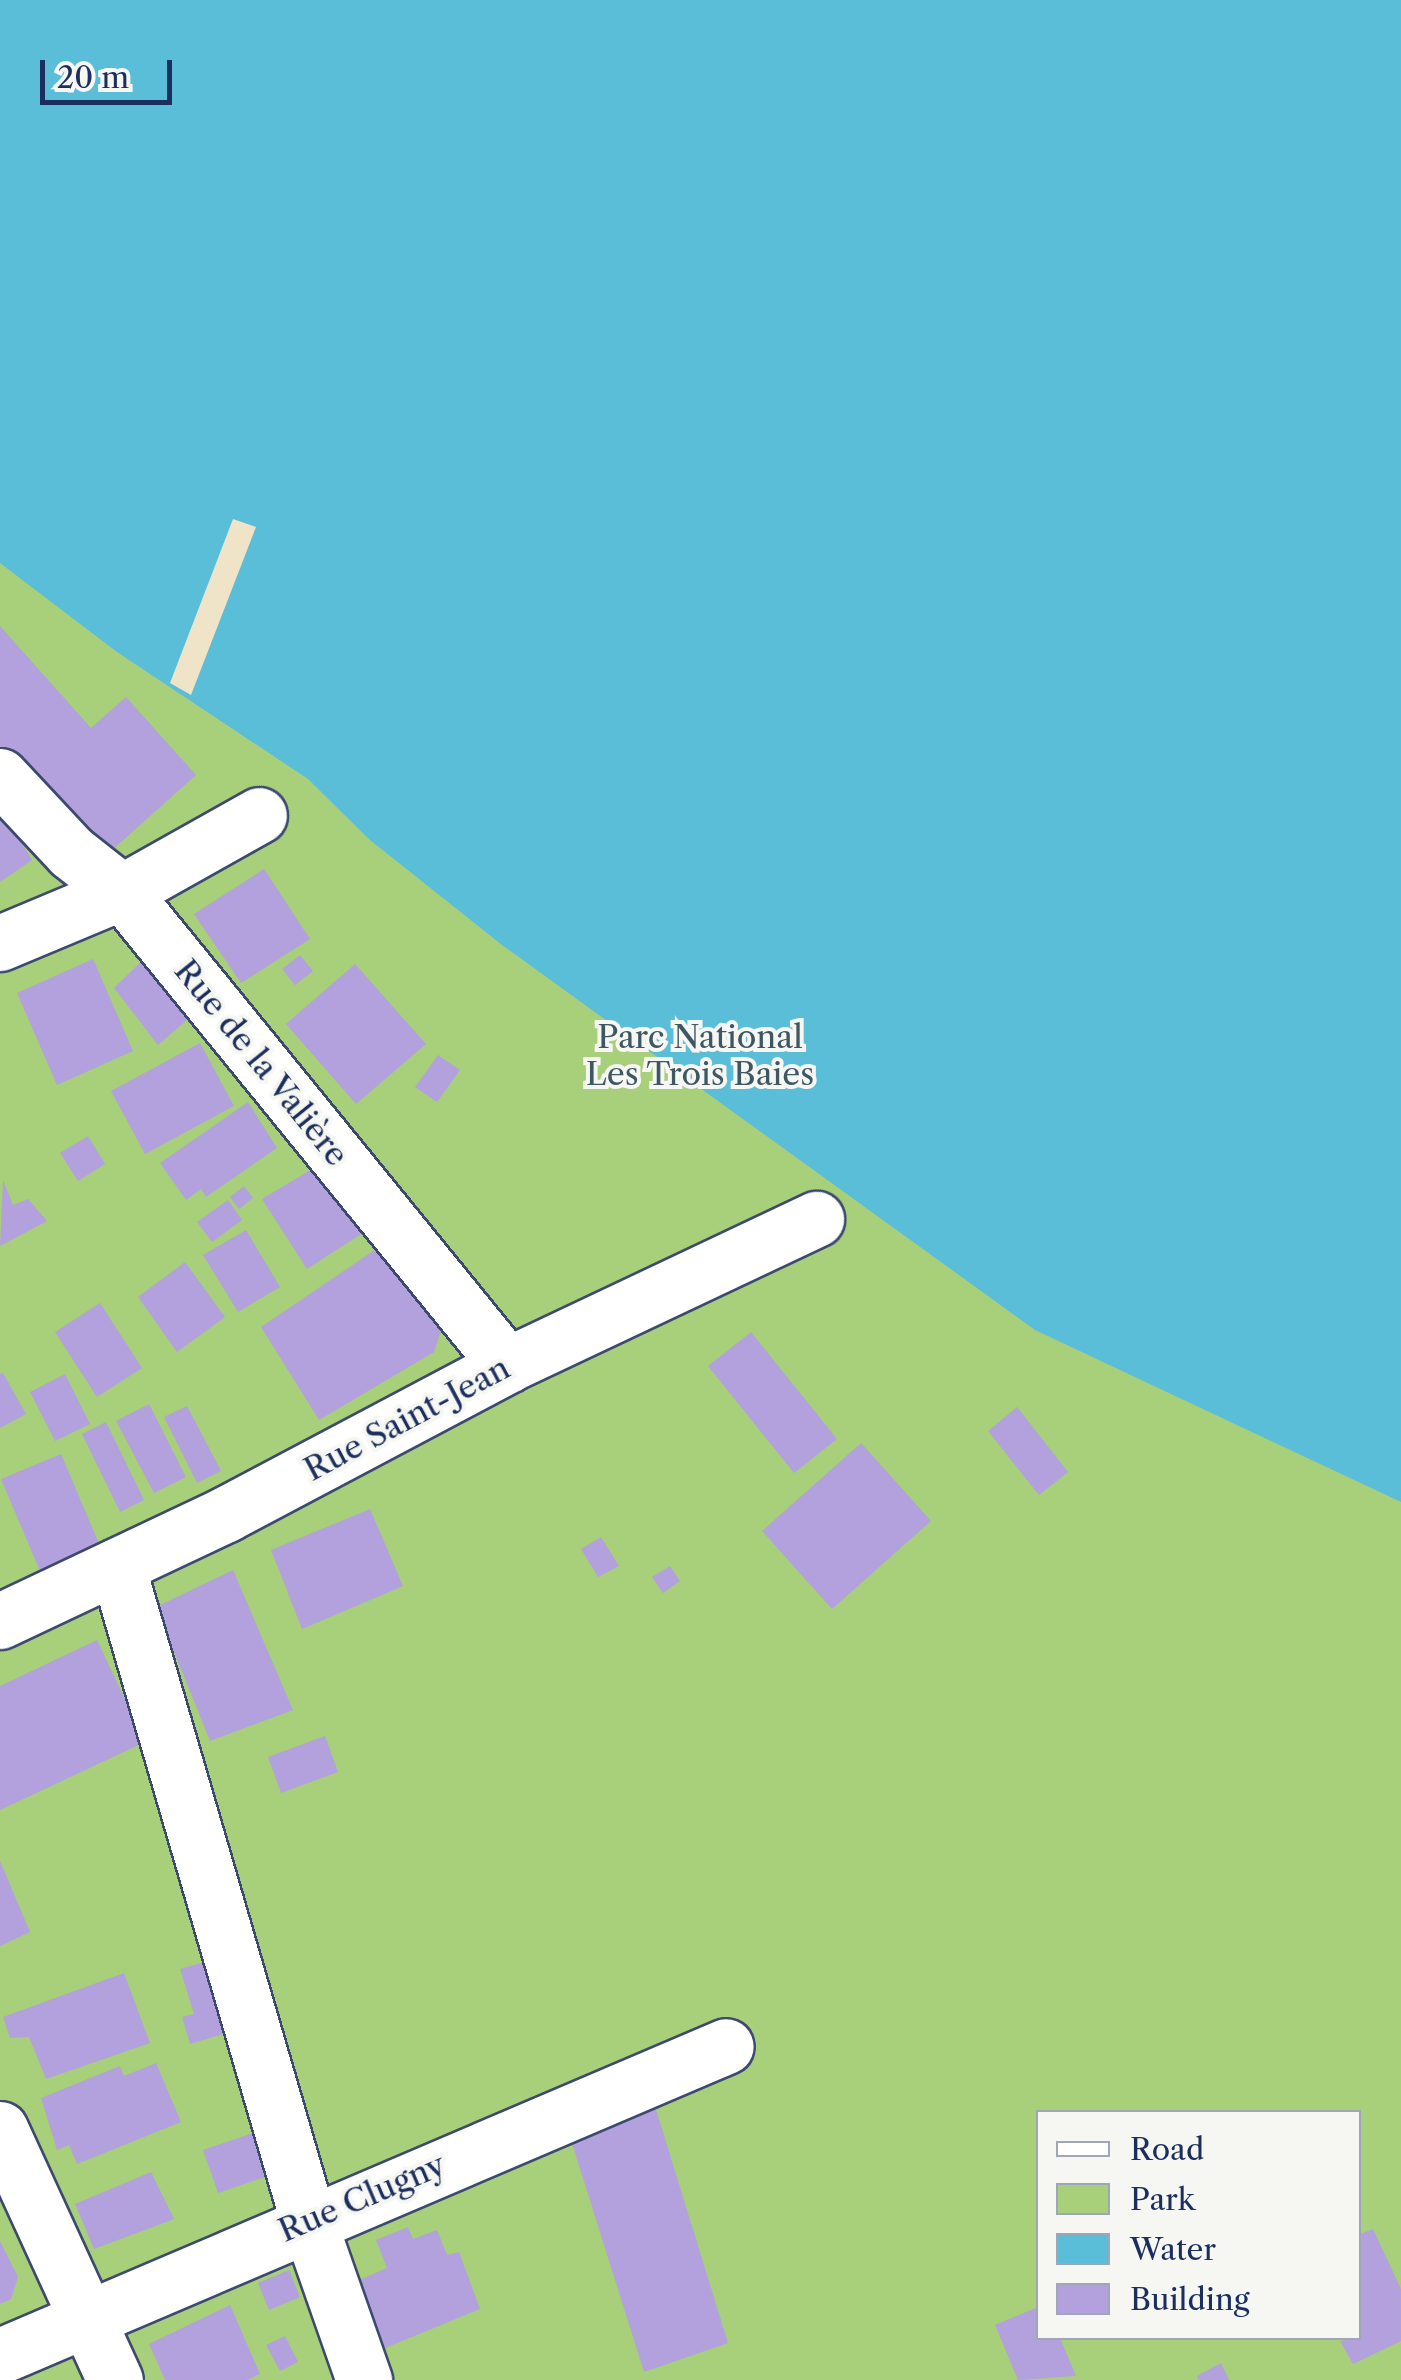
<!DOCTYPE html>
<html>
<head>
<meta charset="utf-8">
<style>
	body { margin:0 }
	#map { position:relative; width:1401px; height:2380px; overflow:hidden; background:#efe3c8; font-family:"Libre Caslon Text",serif }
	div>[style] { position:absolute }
	.green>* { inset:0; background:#a8cf7a }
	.water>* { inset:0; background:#5bbed9 }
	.pier>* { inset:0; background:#efe3c8 }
	.building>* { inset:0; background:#b2a1dc }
	.roads { filter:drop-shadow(2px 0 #3b4a6e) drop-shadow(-2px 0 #3b4a6e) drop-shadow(0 2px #3b4a6e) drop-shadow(0 -2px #3b4a6e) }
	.minor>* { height:55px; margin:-27.5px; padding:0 27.5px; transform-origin:27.5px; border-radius:27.5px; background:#fff }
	span { translate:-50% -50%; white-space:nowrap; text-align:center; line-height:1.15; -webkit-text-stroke:8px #f6f6f2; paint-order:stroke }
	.park-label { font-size:32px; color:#3e5765 }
	.street-label { font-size:32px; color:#1b2f5e }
	.legend { position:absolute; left:1036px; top:2110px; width:325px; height:230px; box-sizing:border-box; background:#f6f6f2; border:2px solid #9ea6b7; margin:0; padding:12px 18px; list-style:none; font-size:30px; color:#1b2f5e }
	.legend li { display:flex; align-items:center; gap:20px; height:50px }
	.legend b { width:50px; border:2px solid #9ea6b7 }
	.scale { position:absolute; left:40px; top:60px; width:132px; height:45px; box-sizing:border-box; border:5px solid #1b2f5e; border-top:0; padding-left:12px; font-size:30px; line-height:35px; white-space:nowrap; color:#1b2f5e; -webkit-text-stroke:8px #f6f6f2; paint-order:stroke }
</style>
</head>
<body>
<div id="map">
	<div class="green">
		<div style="clip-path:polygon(evenodd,0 0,1401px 0,1401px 2380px,0 2380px,0 0,1038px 2112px,1358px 2112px,1358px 2338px,1038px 2338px,1038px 2112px)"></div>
	</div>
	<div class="water">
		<div style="clip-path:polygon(0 0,1401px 0,1401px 1502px,1035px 1330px,502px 945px,370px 840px,308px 779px,117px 652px,0 563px)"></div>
	</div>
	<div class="pier">
		<div style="clip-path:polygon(233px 519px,256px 527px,191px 695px,170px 683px)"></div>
	</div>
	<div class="building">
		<div style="clip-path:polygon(0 626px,91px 728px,126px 697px,196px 775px,101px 860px,0 747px)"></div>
		<div style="clip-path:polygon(0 807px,32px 860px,0 882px)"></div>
		<div style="clip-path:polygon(264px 869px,310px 939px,241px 983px,194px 914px)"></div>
		<div style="clip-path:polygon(300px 955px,313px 971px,295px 985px,282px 969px)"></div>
		<div style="clip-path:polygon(145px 958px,195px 1013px,158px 1045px,114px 988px)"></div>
		<div style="clip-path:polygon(93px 959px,133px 1051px,57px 1085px,17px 993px)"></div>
		<div style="clip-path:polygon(355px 964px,426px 1044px,356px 1104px,286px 1024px)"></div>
		<div style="clip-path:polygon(200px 1043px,234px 1106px,145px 1154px,111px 1091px)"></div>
		<div style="clip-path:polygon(438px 1055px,460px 1070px,437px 1102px,415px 1087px)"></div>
		<div style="clip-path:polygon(248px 1102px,277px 1148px,206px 1197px,201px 1189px,186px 1200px,160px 1163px)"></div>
		<div style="clip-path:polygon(88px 1136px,105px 1164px,78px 1181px,60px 1153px)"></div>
		<div style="clip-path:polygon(327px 1160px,366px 1231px,307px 1269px,262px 1199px)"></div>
		<div style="clip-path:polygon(3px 1180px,13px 1205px,28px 1199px,47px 1221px,0 1246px)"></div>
		<div style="clip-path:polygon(244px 1186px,253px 1198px,239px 1209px,230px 1197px)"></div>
		<div style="clip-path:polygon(228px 1200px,242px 1220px,212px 1242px,197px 1222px)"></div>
		<div style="clip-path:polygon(246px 1230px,280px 1287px,238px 1312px,203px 1255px)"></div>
		<div style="clip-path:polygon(385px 1243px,445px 1319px,434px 1352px,319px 1420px,261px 1327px)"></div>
		<div style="clip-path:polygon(185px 1262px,225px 1317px,177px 1352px,138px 1297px)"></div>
		<div style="clip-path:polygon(100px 1303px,142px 1368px,97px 1397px,55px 1332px)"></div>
		<div style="clip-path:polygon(751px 1332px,837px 1439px,794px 1473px,708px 1366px)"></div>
		<div style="clip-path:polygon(3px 1373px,26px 1414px,0 1428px,0 1374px)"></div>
		<div style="clip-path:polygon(65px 1374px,90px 1424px,55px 1441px,30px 1392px)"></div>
		<div style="clip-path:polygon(149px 1404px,186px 1477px,154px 1493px,116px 1421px)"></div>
		<div style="clip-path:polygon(187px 1406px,221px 1471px,197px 1483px,164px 1417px)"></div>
		<div style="clip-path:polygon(1017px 1407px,1068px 1472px,1039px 1495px,988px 1431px)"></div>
		<div style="clip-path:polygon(106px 1422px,144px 1500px,120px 1512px,82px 1434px)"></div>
		<div style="clip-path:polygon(861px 1443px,931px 1521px,832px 1609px,762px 1531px)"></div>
		<div style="clip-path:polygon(61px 1454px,100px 1546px,40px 1571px,1px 1479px)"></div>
		<div style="clip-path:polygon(370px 1509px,403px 1586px,302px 1629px,271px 1550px)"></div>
		<div style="clip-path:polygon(601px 1537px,619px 1566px,598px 1577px,581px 1549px)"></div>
		<div style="clip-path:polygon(670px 1566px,680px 1581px,663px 1593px,652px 1577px)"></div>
		<div style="clip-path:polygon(233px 1570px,293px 1710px,210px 1741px,156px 1607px)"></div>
		<div style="clip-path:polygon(97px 1640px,145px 1742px,0 1810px,0 1686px)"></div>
		<div style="clip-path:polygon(325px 1736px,338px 1772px,281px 1793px,268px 1757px)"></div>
		<div style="clip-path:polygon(0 1861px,30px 1932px,0 1946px)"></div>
		<div style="clip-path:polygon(208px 1961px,230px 2032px,190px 2044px,182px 2017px,194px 2014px,180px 1969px)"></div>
		<div style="clip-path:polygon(124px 1973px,150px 2043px,46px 2079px,29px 2037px,10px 2038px,3px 2017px)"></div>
		<div style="clip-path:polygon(156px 2063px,181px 2122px,77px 2164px,69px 2145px,57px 2150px,41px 2098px,120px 2066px,124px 2076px)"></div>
		<div style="clip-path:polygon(654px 2103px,728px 2343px,644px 2372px,570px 2137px)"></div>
		<div style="clip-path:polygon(256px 2132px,271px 2175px,218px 2193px,203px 2150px)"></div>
		<div style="clip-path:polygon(151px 2172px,174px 2219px,94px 2249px,75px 2204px)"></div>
		<div style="clip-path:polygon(408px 2227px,413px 2239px,437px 2230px,447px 2255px,459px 2252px,480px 2309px,385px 2348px,359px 2280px,387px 2268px,376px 2240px)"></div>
		<div style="clip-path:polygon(1373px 2229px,1401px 2289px,1401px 2341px,1353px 2364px,1340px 2341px,1358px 2338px,1358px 2235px)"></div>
		<div style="clip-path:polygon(0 2241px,18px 2277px,11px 2299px,0 2304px)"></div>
		<div style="clip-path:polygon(289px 2270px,300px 2297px,269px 2310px,258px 2283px)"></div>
		<div style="clip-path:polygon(230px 2305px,260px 2374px,247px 2380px,165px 2380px,149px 2344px)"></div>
		<div style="clip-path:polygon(1038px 2307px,1038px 2338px,1060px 2338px,1076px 2376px,1018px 2380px,995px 2325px)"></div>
		<div style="clip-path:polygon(285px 2336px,298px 2362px,280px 2371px,266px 2345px)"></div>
		<div style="clip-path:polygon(1221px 2363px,1229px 2380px,1199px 2380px,1197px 2376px)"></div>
	</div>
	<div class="roads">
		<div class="minor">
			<div style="left:0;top:776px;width:104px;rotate:46.9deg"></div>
			<div style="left:71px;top:852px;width:65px;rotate:38.1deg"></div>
			<div style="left:122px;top:892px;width:610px;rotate:50.86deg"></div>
			<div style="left:0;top:943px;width:132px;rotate:-22.7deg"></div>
			<div style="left:122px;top:892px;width:157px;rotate:-29.3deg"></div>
			<div style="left:117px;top:1566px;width:681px;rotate:73.72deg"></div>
			<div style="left:308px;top:2220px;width:170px;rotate:70.7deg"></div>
			<div style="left:0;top:1621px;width:250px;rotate:-25.3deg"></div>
			<div style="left:226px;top:1514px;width:318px;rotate:-27.9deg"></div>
			<div style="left:507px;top:1365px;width:342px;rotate:-25.3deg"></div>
			<div style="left:0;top:2129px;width:276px;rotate:65.4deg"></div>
			<div style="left:0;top:2356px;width:789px;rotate:-23.12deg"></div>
		</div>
	</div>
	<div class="park-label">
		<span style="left:700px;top:1056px">Parc National<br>Les Trois Baies</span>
	</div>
	<div class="street-label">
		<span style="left:261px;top:1063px;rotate:51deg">Rue de la Valière</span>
		<span style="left:407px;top:1419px;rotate:-28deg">Rue Saint-Jean</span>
		<span style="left:362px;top:2198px;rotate:-23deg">Rue Clugny</span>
	</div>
	<ul class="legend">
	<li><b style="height:12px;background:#fff"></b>Road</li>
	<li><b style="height:28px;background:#a8cf7a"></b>Park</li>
	<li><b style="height:28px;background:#5bbed9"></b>Water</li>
	<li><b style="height:28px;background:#b2a1dc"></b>Building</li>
	</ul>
	<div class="scale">20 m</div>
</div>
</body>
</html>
